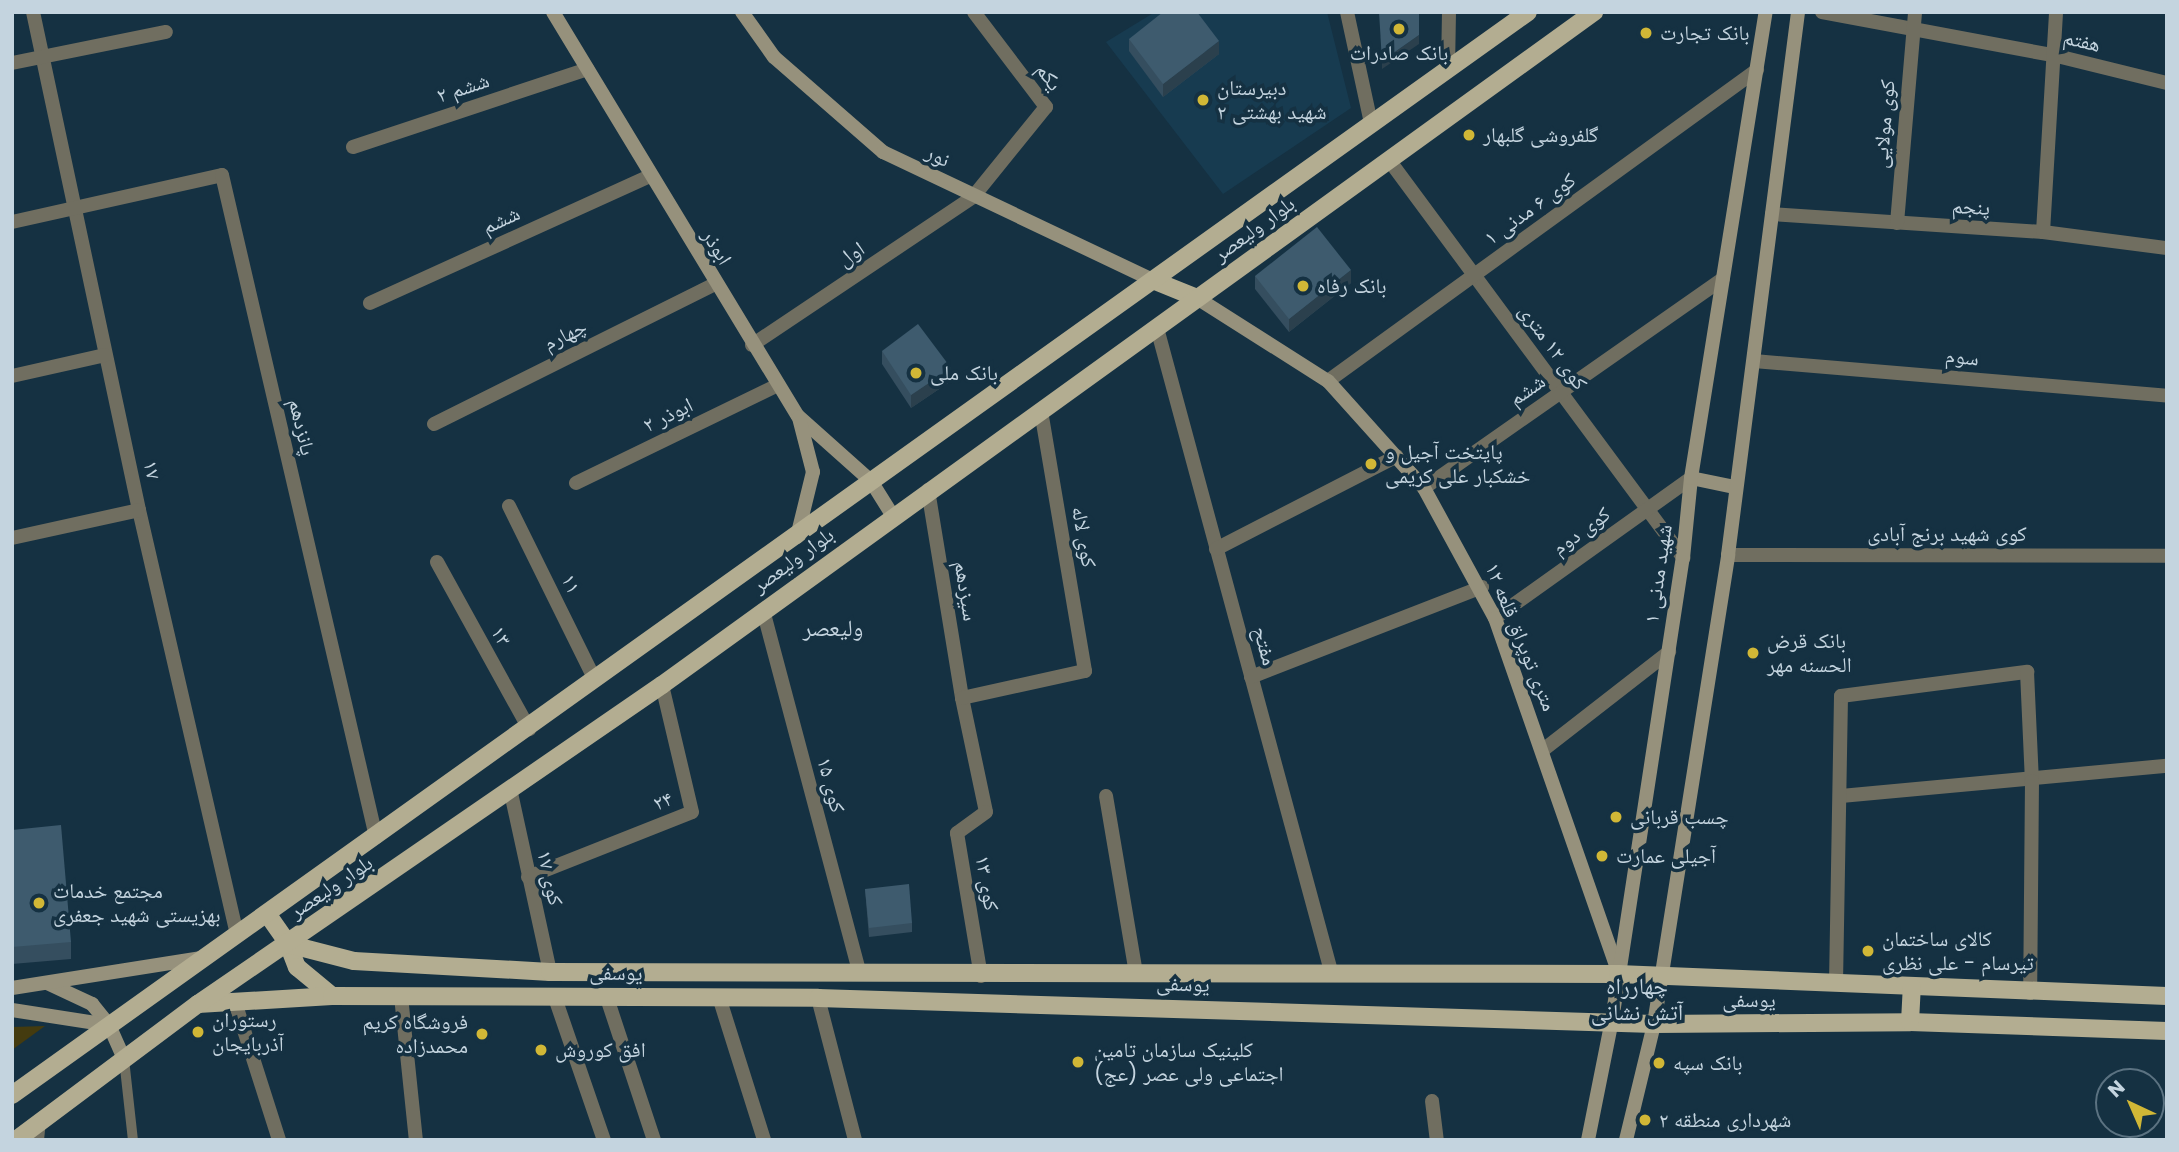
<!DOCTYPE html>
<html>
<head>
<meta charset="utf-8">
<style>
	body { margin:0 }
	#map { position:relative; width:2179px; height:1152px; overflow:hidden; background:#153142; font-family:Poppins,"Noto Naskh Arabic",sans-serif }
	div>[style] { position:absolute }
	.built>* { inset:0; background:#173b50 }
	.green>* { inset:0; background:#443b0f }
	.lane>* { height:10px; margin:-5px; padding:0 5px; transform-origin:5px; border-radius:5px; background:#706e60 }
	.street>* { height:14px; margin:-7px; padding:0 7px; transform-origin:7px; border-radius:7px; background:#706e60 }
	.secondary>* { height:14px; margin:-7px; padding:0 7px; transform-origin:7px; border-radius:7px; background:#96917c }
	.primary>* { height:18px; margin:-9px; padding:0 9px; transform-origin:9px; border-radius:9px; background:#b3ad91 }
	.wall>* { inset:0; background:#354e5f }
	.shaded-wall>* { inset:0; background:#2b404d }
	.building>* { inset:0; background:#3e5b6e }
	.dots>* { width:19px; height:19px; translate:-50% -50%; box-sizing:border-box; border:4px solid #153142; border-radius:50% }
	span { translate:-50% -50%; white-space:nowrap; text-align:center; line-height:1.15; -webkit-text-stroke:7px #153142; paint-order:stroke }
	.poi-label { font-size:21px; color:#c4d4df }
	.left { translate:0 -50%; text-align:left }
	.right { translate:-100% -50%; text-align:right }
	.street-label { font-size:21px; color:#c4d4df }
	.neighbourhood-label { font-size:23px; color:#c4d4df }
	.frame { position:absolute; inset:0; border:14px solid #c4d4df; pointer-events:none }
	.north { position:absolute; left:2095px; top:1068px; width:70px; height:70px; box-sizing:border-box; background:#153142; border:2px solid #5b7281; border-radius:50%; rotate:316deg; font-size:19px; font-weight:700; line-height:28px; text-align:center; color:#c4d4df }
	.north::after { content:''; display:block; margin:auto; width:24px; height:32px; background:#d1b736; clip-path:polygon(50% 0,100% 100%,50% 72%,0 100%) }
</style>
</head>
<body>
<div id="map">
	<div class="built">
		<div style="clip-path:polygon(1155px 12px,1327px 12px,1351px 108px,1223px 194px,1106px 42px)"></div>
	</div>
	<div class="green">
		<div style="clip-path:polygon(45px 1026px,12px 1050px,12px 1027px)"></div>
	</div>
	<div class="lane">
		<div style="left:124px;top:1059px;width:81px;rotate:83.7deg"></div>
	</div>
	<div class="street">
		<div style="left:33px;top:12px;width:509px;rotate:77.98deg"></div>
		<div style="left:139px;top:510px;width:435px;rotate:77deg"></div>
		<div style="left:1347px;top:12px;width:114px;rotate:77.8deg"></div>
		<div style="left:1822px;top:12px;width:239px;rotate:10.6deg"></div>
		<div style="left:2057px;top:56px;width:113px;rotate:13.8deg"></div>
		<div style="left:12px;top:63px;width:157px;rotate:-11.4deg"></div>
		<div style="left:1448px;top:69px;width:57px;rotate:-89deg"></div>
		<div style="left:353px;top:147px;width:247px;rotate:-18.4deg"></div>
		<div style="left:1389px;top:160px;width:495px;rotate:53.5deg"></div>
		<div style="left:1772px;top:214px;width:272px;rotate:3.8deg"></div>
		<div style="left:2043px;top:232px;width:125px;rotate:7.4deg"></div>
		<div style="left:12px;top:222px;width:215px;rotate:-12.6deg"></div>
		<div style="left:222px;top:175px;width:680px;rotate:76.9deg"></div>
		<div style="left:1897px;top:223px;width:212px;rotate:-85.1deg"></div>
		<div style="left:2043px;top:232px;width:220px;rotate:-86.6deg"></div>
		<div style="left:370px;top:303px;width:307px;rotate:-24.4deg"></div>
		<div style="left:1157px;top:328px;width:670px;rotate:74.86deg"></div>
		<div style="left:752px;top:345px;width:266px;rotate:-33.8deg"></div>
		<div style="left:973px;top:197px;width:116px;rotate:-51deg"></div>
		<div style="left:1046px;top:107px;width:119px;rotate:-127.2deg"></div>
		<div style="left:1754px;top:361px;width:414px;rotate:4.8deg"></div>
		<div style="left:12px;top:376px;width:95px;rotate:-12.7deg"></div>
		<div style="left:1328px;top:381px;width:530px;rotate:-35.94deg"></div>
		<div style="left:434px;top:424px;width:314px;rotate:-26.5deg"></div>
		<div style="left:576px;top:483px;width:225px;rotate:-25.9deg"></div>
		<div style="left:1424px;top:488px;width:365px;rotate:-35deg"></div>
		<div style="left:928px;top:490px;width:211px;rotate:80.7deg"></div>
		<div style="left:962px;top:698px;width:116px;rotate:78.1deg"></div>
		<div style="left:986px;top:812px;width:36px;rotate:144deg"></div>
		<div style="left:957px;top:833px;width:145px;rotate:80.5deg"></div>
		<div style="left:509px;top:506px;width:194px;rotate:63.7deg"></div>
		<div style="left:12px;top:538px;width:130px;rotate:-12.4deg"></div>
		<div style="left:1216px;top:549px;width:203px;rotate:-27.2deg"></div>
		<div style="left:1728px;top:555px;width:439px;rotate:0.1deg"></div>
		<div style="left:437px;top:562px;width:191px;rotate:61.1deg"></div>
		<div style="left:763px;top:610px;width:374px;rotate:75.1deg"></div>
		<div style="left:1495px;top:618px;width:241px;rotate:-35.5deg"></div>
		<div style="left:1251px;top:677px;width:248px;rotate:-21.3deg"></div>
		<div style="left:962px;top:698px;width:126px;rotate:-12.4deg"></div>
		<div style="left:1085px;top:671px;width:265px;rotate:-99.6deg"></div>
		<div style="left:1543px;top:750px;width:160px;rotate:-37.9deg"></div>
		<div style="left:511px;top:793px;width:183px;rotate:77.7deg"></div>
		<div style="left:1106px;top:796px;width:181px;rotate:80.4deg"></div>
		<div style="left:1841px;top:796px;width:327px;rotate:-5.3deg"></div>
		<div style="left:528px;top:877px;width:176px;rotate:-21.6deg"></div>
		<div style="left:692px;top:812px;width:130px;rotate:-103.3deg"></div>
		<div style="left:1836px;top:983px;width:287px;rotate:-89deg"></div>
		<div style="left:1841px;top:696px;width:188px;rotate:-7.4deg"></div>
		<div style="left:2027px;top:672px;width:109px;rotate:87.4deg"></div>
		<div style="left:2032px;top:781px;width:212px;rotate:90.5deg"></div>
		<div style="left:554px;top:995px;width:153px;rotate:71deg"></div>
		<div style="left:606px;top:995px;width:153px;rotate:71.7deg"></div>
		<div style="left:401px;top:996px;width:145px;rotate:84.1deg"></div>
		<div style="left:719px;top:997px;width:150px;rotate:72.5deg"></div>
		<div style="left:818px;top:998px;width:147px;rotate:75.4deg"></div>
		<div style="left:235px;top:1002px;width:145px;rotate:72.3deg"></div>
		<div style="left:1432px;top:1101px;width:39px;rotate:83deg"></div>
		<div style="left:37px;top:1140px;width:18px;rotate:-84deg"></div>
	</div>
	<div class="secondary">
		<div style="left:553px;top:12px;width:472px;rotate:58.8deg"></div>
		<div style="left:798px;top:416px;width:98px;rotate:41.7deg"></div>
		<div style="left:871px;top:481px;width:40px;rotate:58deg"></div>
		<div style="left:742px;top:12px;width:55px;rotate:54.6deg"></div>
		<div style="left:774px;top:57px;width:145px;rotate:41.1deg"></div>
		<div style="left:883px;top:152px;width:301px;rotate:25.4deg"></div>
		<div style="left:1197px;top:298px;width:155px;rotate:32.4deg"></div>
		<div style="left:1328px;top:381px;width:144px;rotate:48.1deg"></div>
		<div style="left:1424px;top:488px;width:148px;rotate:61.4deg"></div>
		<div style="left:1495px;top:618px;width:372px;rotate:70.8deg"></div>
		<div style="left:1691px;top:478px;width:45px;rotate:11.6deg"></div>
		<div style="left:797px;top:537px;width:67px;rotate:-76.2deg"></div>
		<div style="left:813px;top:472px;width:56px;rotate:-104.5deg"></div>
		<div style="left:47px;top:983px;width:50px;rotate:25deg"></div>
		<div style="left:92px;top:1004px;width:27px;rotate:51deg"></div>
		<div style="left:109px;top:1025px;width:37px;rotate:66deg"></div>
		<div style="left:12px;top:988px;width:192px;rotate:-9deg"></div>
		<div style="left:12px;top:1010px;width:98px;rotate:8.8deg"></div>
		<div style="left:1588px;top:1140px;width:122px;rotate:-78.7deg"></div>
		<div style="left:1612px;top:1020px;width:467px;rotate:-81.3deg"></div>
		<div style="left:1683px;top:558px;width:80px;rotate:-84.3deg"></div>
		<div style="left:1691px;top:478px;width:472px;rotate:-80.9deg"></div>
		<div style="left:1626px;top:1140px;width:119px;rotate:-76.4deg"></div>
		<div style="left:1654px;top:1024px;width:475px;rotate:-81deg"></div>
		<div style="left:1728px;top:555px;width:547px;rotate:-82.65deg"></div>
	</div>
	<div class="primary">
		<div style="left:1155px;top:281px;width:45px;rotate:22deg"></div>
		<div style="left:268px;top:915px;width:35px;rotate:55deg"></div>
		<div style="left:288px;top:944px;width:25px;rotate:69deg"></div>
		<div style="left:297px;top:967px;width:45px;rotate:39.6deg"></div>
		<div style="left:288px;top:944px;width:68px;rotate:14.4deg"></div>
		<div style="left:354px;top:961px;width:196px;rotate:3.2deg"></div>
		<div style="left:550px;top:972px;width:1068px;rotate:0.11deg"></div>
		<div style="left:1618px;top:974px;width:549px;rotate:2.29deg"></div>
		<div style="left:198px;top:1004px;width:134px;rotate:-3.4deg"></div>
		<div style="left:332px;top:996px;width:486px;rotate:0.2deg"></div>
		<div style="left:818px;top:998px;width:836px;rotate:1.78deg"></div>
		<div style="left:1654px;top:1024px;width:256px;rotate:-0.4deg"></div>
		<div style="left:1910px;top:1022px;width:257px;rotate:2deg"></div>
		<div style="left:1910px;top:1022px;width:35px;rotate:-87deg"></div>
		<div style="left:12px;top:1095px;width:1863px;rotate:-35.54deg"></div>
		<div style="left:16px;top:1140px;width:227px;rotate:-36.8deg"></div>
		<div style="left:198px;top:1004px;width:563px;rotate:-34.51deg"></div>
		<div style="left:662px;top:685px;width:1150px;rotate:-35.83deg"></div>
	</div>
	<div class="wall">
		<div style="clip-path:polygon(1129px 39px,1219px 54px,1163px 97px,1129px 51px)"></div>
		<div style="clip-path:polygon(1255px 276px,1351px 283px,1289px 332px,1255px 289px)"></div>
		<div style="clip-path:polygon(882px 351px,951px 381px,911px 408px,882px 364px)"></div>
		<div style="clip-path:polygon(12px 830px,71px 942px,71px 959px,12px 964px)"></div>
		<div style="clip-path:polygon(865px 889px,912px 923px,912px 932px,869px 937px)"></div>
	</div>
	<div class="shaded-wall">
		<div style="clip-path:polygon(1419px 35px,1419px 44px,1382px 69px,1382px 61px)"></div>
		<div style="clip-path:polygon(1219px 41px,1219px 54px,1163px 97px,1163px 84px)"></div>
		<div style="clip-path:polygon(1351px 270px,1351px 283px,1289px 332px,1289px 319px)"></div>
		<div style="clip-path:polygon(951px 368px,951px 381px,911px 408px,911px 395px)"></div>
	</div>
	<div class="building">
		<div style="clip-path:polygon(1163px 12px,1197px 12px,1219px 41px,1163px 84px,1129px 39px)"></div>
		<div style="clip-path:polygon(1379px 12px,1419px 12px,1419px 35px,1382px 61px)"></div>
		<div style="clip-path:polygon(1317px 227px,1351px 270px,1289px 319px,1255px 276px)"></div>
		<div style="clip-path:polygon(918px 324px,951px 368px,911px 395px,882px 351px)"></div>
		<div style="clip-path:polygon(61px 825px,71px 942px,12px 947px,12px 830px)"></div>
		<div style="clip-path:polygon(909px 884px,912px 923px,869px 928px,865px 889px)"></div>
	</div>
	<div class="dots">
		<div style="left:1399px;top:29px;background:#d1b736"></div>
		<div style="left:1646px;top:33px;background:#d1b736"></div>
		<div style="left:1203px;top:100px;background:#d1b736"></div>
		<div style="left:1469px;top:135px;background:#d1b736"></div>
		<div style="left:1303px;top:286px;background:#d1b736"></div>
		<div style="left:916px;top:373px;background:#d1b736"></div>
		<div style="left:1371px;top:464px;background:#d1b736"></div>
		<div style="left:1753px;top:653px;background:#d1b736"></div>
		<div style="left:1616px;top:817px;background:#d1b736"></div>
		<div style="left:1602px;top:856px;background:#d1b736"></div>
		<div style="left:39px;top:903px;background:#d1b736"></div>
		<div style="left:1868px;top:951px;background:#d1b736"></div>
		<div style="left:198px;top:1032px;background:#d1b736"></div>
		<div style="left:482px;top:1034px;background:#d1b736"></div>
		<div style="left:541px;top:1050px;background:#d1b736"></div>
		<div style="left:1078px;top:1062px;background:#d1b736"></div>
		<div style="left:1659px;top:1063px;background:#d1b736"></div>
		<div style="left:1645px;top:1120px;background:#d1b736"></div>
	</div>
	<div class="poi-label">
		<span class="left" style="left:1660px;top:33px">بانک تجارت</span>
		<span style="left:1399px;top:53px">بانک صادرات</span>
		<span class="left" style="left:1217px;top:100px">دبیرستان<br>شهید بهشتی ۲</span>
		<span class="left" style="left:1483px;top:135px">گلفروشی گلبهار</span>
		<span class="left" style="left:1317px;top:286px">بانک رفاه</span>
		<span class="left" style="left:930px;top:373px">بانک ملی</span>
		<span class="left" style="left:1385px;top:464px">پایتخت آجیل و<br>خشکبار علی کریمی</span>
		<span class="left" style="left:1767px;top:653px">بانک قرض<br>الحسنه مهر</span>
		<span class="left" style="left:1630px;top:817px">چسب قربانی</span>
		<span class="left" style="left:1616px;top:856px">آجیلی عمارت</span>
		<span class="left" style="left:53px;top:903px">مجتمع خدمات<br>بهزیستی شهید جعفری</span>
		<span class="left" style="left:1882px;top:951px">کالای ساختمان<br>تیرسام - علی نظری</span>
		<span class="left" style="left:212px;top:1032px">رستوران<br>آذربایجان</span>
		<span class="right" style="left:468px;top:1034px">فروشگاه کریم<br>محمدزاده</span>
		<span class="left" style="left:555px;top:1050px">افق کوروش</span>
		<span class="left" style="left:1094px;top:1062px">کلینیک سازمان تامین<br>اجتماعی ولی عصر (عج)</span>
		<span class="left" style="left:1673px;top:1063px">بانک سپه</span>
		<span class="left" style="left:1659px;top:1120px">شهرداری منطقه ۲</span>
	</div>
	<div class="street-label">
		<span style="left:2082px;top:41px;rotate:13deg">هفتم</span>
		<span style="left:1049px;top:77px;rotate:55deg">یکم</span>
		<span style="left:463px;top:88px;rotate:-18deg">ششم ۲</span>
		<span style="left:1884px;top:124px;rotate:-85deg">کوی مولایی</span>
		<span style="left:938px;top:156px;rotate:27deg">نور</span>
		<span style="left:1971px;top:207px;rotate:3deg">پنجم</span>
		<span style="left:1530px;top:209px;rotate:-36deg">کوی ۶ مدنی ۱</span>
		<span style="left:501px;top:220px;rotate:-25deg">ششم</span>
		<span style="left:1254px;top:229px;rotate:-36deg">بلوار ولیعصر</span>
		<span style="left:717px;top:247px;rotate:59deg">ابوذر</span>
		<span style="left:851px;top:254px;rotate:-34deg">اول</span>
		<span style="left:565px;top:335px;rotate:-26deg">چهارم</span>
		<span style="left:1553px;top:347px;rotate:54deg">کوی ۱۲ متری</span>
		<span style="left:1962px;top:357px;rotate:5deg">سوم</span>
		<span style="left:1527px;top:390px;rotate:-35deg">ششم</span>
		<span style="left:668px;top:415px;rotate:-26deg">۲ ابوذر</span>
		<span style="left:302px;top:427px;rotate:77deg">پانزدهم</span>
		<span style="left:152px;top:470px;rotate:78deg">۱۷</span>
		<span style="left:1581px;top:531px;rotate:-36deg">کوی دوم</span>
		<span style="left:1947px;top:534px">کوی شهید برنج آبادی</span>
		<span style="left:1084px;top:537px;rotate:80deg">کوی لاله</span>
		<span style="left:793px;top:560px;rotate:-36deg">بلوار ولیعصر</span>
		<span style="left:1658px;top:574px;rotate:-82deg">شهید مدنی ۱</span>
		<span style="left:571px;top:584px;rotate:64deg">۱۱</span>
		<span style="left:966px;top:591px;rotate:81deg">سیزدهم</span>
		<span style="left:501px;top:636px;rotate:61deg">۱۳</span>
		<span style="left:1521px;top:637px;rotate:68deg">۱۲ متری توپراق قلعه</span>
		<span style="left:1265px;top:646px;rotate:75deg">مفتح</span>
		<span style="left:831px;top:785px;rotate:75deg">کوی ۱۵</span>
		<span style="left:663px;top:801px;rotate:-22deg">۲۴</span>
		<span style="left:550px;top:878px;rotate:77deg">کوی ۱۷</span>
		<span style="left:987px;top:883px;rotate:80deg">کوی ۱۳</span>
		<span style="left:331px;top:887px;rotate:-34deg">بلوار ولیعصر</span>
		<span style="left:616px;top:973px;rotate:1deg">یوسفی</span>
		<span style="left:1183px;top:984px;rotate:2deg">یوسفی</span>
		<span style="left:1749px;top:1000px">یوسفی</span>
	</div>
	<div class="neighbourhood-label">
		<span style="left:833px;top:628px">ولیعصر</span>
		<span style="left:1637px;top:999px">چهارراه<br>آتش نشانی</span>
	</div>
	<div class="frame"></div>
	<div class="north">N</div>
</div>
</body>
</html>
